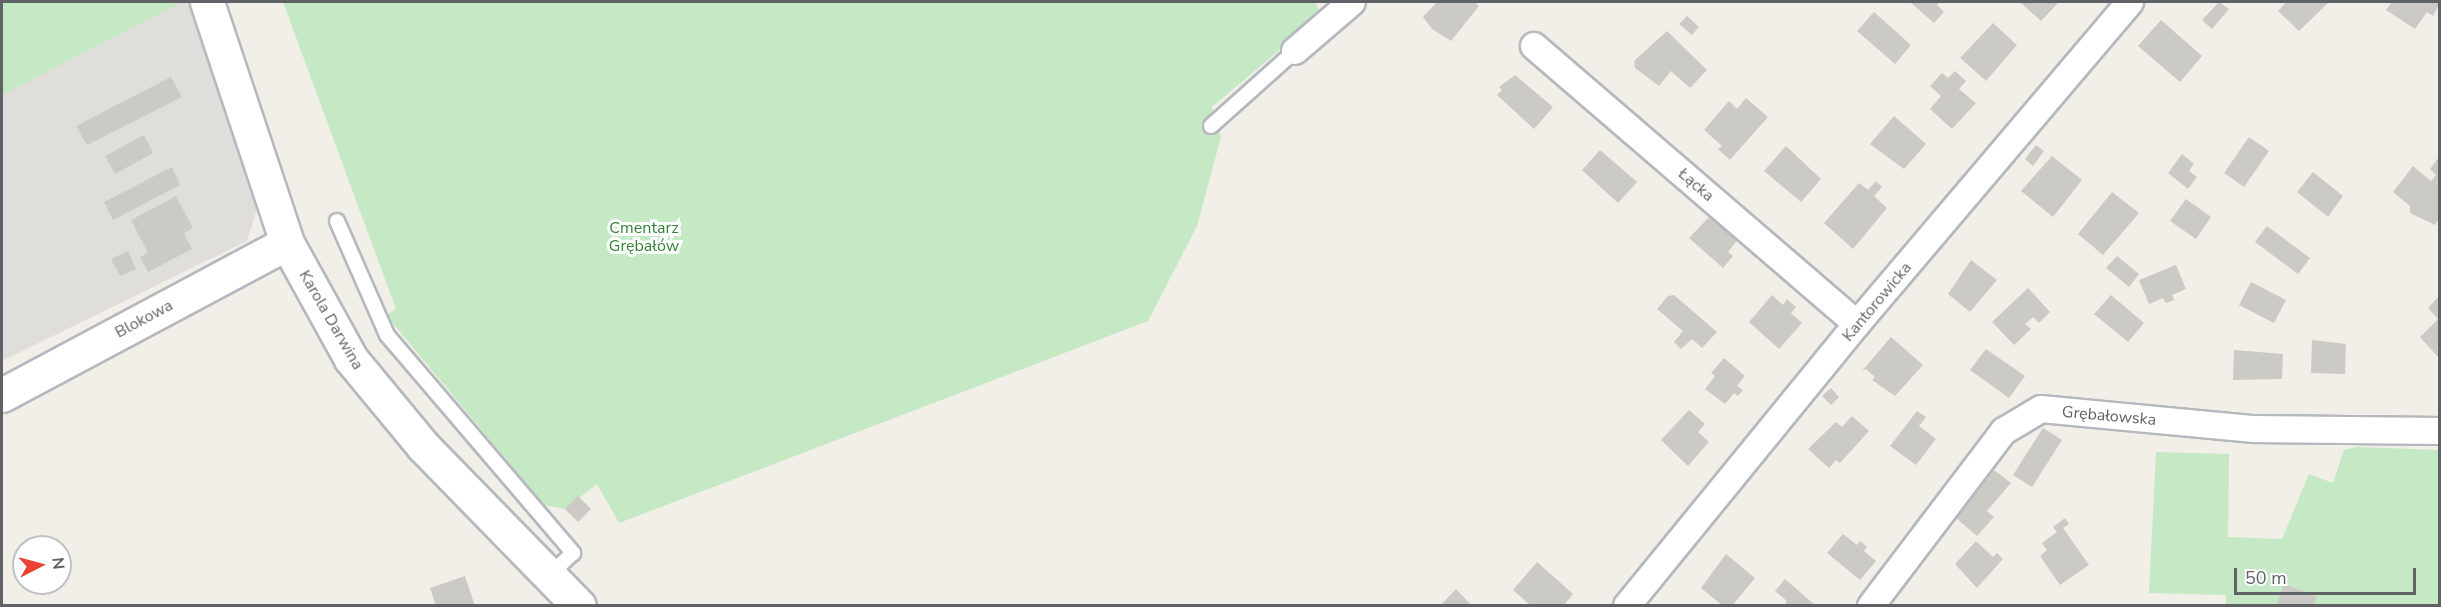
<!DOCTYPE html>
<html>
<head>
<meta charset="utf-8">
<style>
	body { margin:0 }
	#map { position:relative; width:2441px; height:607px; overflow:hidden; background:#f1efe8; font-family:"Nunito Sans",sans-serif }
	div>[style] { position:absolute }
	.industrial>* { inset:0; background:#e0deda }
	.green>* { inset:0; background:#c5e8c5 }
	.building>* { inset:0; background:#cccac5 }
	.roads { filter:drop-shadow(2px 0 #b5b8bc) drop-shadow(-2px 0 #b5b8bc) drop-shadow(0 2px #b5b8bc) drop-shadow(0 -2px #b5b8bc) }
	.service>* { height:14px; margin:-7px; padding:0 7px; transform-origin:7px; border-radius:7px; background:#fff }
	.minor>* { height:26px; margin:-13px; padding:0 13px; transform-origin:13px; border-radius:13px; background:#fff }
	.tertiary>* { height:33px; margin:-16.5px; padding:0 16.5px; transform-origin:16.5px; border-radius:16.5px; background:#fff }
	span { translate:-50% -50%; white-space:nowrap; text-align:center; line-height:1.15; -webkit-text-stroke:6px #fff; paint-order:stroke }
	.street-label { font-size:16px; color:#5f6368 }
	.park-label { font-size:16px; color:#348238 }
	.frame { position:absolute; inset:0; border:3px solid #5f6368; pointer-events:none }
	.north { position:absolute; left:12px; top:535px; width:60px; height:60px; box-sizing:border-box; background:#fff; border:2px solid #bfc1c3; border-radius:50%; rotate:84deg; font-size:16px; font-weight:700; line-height:24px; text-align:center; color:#5f6368 }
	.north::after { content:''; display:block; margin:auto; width:21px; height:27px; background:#ea4335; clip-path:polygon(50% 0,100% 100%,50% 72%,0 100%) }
	.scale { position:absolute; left:2234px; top:568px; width:182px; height:27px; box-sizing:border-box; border:3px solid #5f6368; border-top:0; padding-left:8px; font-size:18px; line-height:21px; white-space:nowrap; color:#5f6368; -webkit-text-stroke:4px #fff; paint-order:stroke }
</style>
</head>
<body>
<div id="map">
	<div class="industrial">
		<div style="clip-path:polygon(2px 2px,192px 2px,262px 193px,247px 241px,2px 361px)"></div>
	</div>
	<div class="green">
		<div style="clip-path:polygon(2px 2px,182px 2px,2px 95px)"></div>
		<div style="clip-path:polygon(283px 2px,1315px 2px,1321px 15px,1212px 107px,1221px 137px,1197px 226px,1148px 321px,619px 523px,597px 484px,565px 509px,544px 505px,386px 315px,396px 309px)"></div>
		<div style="clip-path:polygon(2357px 447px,2439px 450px,2439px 605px,2226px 606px,2226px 595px,2149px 593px,2156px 452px,2229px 454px,2228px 537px,2282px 539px,2309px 474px,2333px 483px,2344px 450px)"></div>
	</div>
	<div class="building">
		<div style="clip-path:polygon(1437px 2px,1474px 2px,1479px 6px,1451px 41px,1432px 29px,1423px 17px)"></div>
		<div style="clip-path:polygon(1910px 2px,1940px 2px,1937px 5px,1944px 12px,1934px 23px)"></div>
		<div style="clip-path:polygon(2020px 2px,2059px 2px,2041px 21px)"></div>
		<div style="clip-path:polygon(2219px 2px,2229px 9px,2212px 29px,2202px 20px)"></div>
		<div style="clip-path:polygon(2286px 2px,2329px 2px,2299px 31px,2278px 11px)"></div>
		<div style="clip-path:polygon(2392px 2px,2439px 2px,2439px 5px,2433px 16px,2427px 12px,2415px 29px,2386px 10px)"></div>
		<div style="clip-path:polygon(1874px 12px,1911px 45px,1895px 64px,1857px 31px)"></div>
		<div style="clip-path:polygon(1687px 16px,1699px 27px,1692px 35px,1679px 24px)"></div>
		<div style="clip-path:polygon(2161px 20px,2202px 56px,2180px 82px,2138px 46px)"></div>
		<div style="clip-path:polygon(1993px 23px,2017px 45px,1986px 81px,1960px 58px)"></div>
		<div style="clip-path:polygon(1667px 31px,1707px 70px,1690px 88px,1671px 71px,1659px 86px,1635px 68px,1634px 61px)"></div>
		<div style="clip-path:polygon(1955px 71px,1966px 81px,1959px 89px,1976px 103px,1952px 129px,1930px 109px,1941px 96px,1930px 86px,1942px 73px,1948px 78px)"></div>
		<div style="clip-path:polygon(1515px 75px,1553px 107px,1534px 129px,1497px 95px,1502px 90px,1499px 87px)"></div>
		<div style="clip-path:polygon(171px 77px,182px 97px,87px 145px,76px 126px)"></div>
		<div style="clip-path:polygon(1746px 98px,1768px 117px,1730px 160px,1718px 149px,1722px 146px,1704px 130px,1729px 101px,1737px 109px)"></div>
		<div style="clip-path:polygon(1894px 116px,1926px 144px,1904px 169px,1870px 144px)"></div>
		<div style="clip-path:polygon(144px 135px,153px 153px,115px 174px,105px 156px)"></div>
		<div style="clip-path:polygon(2249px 137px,2269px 151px,2244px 187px,2224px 173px)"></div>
		<div style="clip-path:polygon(2036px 145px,2044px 151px,2033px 166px,2025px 159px)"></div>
		<div style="clip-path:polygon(1786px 146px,1821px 179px,1801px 202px,1764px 171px)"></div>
		<div style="clip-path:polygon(1600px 150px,1637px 182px,1618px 203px,1582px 170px)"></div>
		<div style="clip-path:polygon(2182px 154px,2194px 164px,2189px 171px,2197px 177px,2188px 189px,2168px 173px)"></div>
		<div style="clip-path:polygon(2052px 156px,2082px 180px,2053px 217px,2021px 191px)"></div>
		<div style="clip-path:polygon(2439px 157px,2439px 219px,2435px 225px,2410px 213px,2410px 206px,2393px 192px,2413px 166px,2431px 181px,2436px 175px,2430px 169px)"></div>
		<div style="clip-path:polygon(172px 167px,180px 185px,113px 220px,104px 202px)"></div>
		<div style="clip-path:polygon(2313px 172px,2343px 196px,2328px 217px,2297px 192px)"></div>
		<div style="clip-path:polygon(1876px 181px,1882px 187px,1874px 196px,1887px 208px,1853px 249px,1824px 223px,1859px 183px,1868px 190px)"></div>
		<div style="clip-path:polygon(2112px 192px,2139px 213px,2103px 255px,2078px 234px)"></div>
		<div style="clip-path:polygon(176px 196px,193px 228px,184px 233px,192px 249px,148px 272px,140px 257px,148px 253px,131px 220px)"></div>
		<div style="clip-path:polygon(2186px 199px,2211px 217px,2196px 239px,2170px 221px)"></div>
		<div style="clip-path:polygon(1712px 214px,1739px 238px,1728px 252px,1733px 256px,1723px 268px,1689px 238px)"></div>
		<div style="clip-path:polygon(2267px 226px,2310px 258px,2298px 274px,2255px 242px)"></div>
		<div style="clip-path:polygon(128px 251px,136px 269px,120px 276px,111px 259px)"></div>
		<div style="clip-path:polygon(2117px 256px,2139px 274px,2129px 287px,2106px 268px)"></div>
		<div style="clip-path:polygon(1971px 260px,1997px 280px,1970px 312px,1948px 294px)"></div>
		<div style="clip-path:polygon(2176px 265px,2186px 289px,2172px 295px,2174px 300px,2166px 303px,2163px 298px,2149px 304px,2139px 280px)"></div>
		<div style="clip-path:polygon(2251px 282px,2286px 300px,2274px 323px,2239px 305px)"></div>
		<div style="clip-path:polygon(2028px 288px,2050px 312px,2039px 323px,2033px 317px,2025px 324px,2031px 329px,2014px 345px,1992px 322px)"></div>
		<div style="clip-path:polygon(1674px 295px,1717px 332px,1702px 348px,1692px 339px,1681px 349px,1674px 342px,1683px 331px,1657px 309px,1668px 296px)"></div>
		<div style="clip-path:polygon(1772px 295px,1783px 305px,1787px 299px,1796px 307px,1791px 313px,1802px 323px,1779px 349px,1749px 322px)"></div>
		<div style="clip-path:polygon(2111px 295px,2144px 323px,2128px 342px,2094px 314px)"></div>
		<div style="clip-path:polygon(2439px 296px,2439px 358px,2420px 337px,2438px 319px,2428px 308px)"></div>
		<div style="clip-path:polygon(1891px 337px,1923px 365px,1895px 396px,1872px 380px,1875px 377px,1866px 369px,1862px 371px)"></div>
		<div style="clip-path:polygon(2312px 340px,2346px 344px,2345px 374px,2311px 373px)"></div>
		<div style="clip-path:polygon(1986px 349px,2025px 376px,2009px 398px,1970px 370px)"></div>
		<div style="clip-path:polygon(2234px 350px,2283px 354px,2282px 379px,2233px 380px)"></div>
		<div style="clip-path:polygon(1724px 358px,1745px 376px,1737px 386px,1743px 390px,1738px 396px,1734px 393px,1725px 404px,1705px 389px,1715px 376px,1711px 373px)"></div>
		<div style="clip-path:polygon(1831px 388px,1839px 397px,1831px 405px,1822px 396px)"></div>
		<div style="clip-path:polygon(1689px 410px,1705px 424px,1698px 432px,1709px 442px,1688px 466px,1661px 440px)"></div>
		<div style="clip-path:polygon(1917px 411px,1926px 417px,1919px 426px,1936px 439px,1916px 465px,1890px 446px)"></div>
		<div style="clip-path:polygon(1852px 416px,1869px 431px,1840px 463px,1836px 460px,1829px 468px,1808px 449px,1836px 422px,1842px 427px)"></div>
		<div style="clip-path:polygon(2043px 428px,2062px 440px,2032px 487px,2013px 475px)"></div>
		<div style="clip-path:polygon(1994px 470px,2011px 483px,1987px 511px,1994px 517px,1977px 536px,1956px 518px)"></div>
		<div style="clip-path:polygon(578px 496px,591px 509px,578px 522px,565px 509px)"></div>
		<div style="clip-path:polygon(2065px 518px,2069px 524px,2063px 528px,2089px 565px,2060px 585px,2040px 556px,2047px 550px,2042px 543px,2057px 532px,2053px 527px)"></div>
		<div style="clip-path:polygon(1843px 534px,1857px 545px,1860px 541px,1867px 547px,1864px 551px,1876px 561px,1860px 580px,1827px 553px)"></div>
		<div style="clip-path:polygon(1976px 541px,1993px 557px,1997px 553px,2003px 559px,1977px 588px,1955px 564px)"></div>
		<div style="clip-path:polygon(1726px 554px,1755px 578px,1732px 606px,1723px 606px,1701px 588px)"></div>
		<div style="clip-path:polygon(1537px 562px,1573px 594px,1563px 606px,1531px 606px,1513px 590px)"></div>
		<div style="clip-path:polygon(465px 576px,475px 606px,436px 606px,430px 588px)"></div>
		<div style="clip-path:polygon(1785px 579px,1816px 606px,1784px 606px,1787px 601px,1775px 591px)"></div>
		<div style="clip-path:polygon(2284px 584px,2317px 597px,2314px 606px,2276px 606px)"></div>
		<div style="clip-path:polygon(1456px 589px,1472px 606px,1440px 606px)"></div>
	</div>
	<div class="roads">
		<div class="service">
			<div style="left:1211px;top:126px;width:113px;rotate:-41.8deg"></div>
			<div style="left:337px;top:221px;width:124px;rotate:66.3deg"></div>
			<div style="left:387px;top:335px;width:287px;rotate:49.5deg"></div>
			<div style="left:573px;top:553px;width:34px;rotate:137deg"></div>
		</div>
		<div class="minor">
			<div style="left:1534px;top:46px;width:426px;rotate:40.7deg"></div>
			<div style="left:1295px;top:51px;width:75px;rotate:-40.7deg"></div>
			<div style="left:1627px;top:606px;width:364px;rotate:-50.8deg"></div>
			<div style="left:1857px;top:324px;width:422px;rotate:-49.7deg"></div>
			<div style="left:1871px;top:606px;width:220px;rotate:-52.8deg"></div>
			<div style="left:2004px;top:431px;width:43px;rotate:-30.7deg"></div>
			<div style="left:2041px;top:409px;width:214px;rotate:5.4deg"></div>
			<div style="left:2254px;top:429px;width:186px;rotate:0.6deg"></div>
		</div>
		<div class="tertiary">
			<div style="left:207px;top:2px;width:254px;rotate:71.6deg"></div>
			<div style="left:287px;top:243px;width:132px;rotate:61.1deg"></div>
			<div style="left:351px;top:359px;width:113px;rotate:50.4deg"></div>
			<div style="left:423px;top:446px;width:223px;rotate:45.7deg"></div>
			<div style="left:2px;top:395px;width:323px;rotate:-28.1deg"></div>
		</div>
	</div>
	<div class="street-label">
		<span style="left:1696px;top:185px;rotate:41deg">Łącka</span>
		<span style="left:1877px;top:302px;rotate:-50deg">Kantorowicka</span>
		<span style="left:144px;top:319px;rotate:-28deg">Blokowa</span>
		<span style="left:331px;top:320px;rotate:60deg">Karola Darwina</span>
		<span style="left:2109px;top:416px;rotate:5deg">Grębałowska</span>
	</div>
	<div class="park-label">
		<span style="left:644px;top:237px">Cmentarz<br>Grębałów</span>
	</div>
	<div class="frame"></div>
	<div class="north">N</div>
	<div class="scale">50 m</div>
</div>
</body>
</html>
